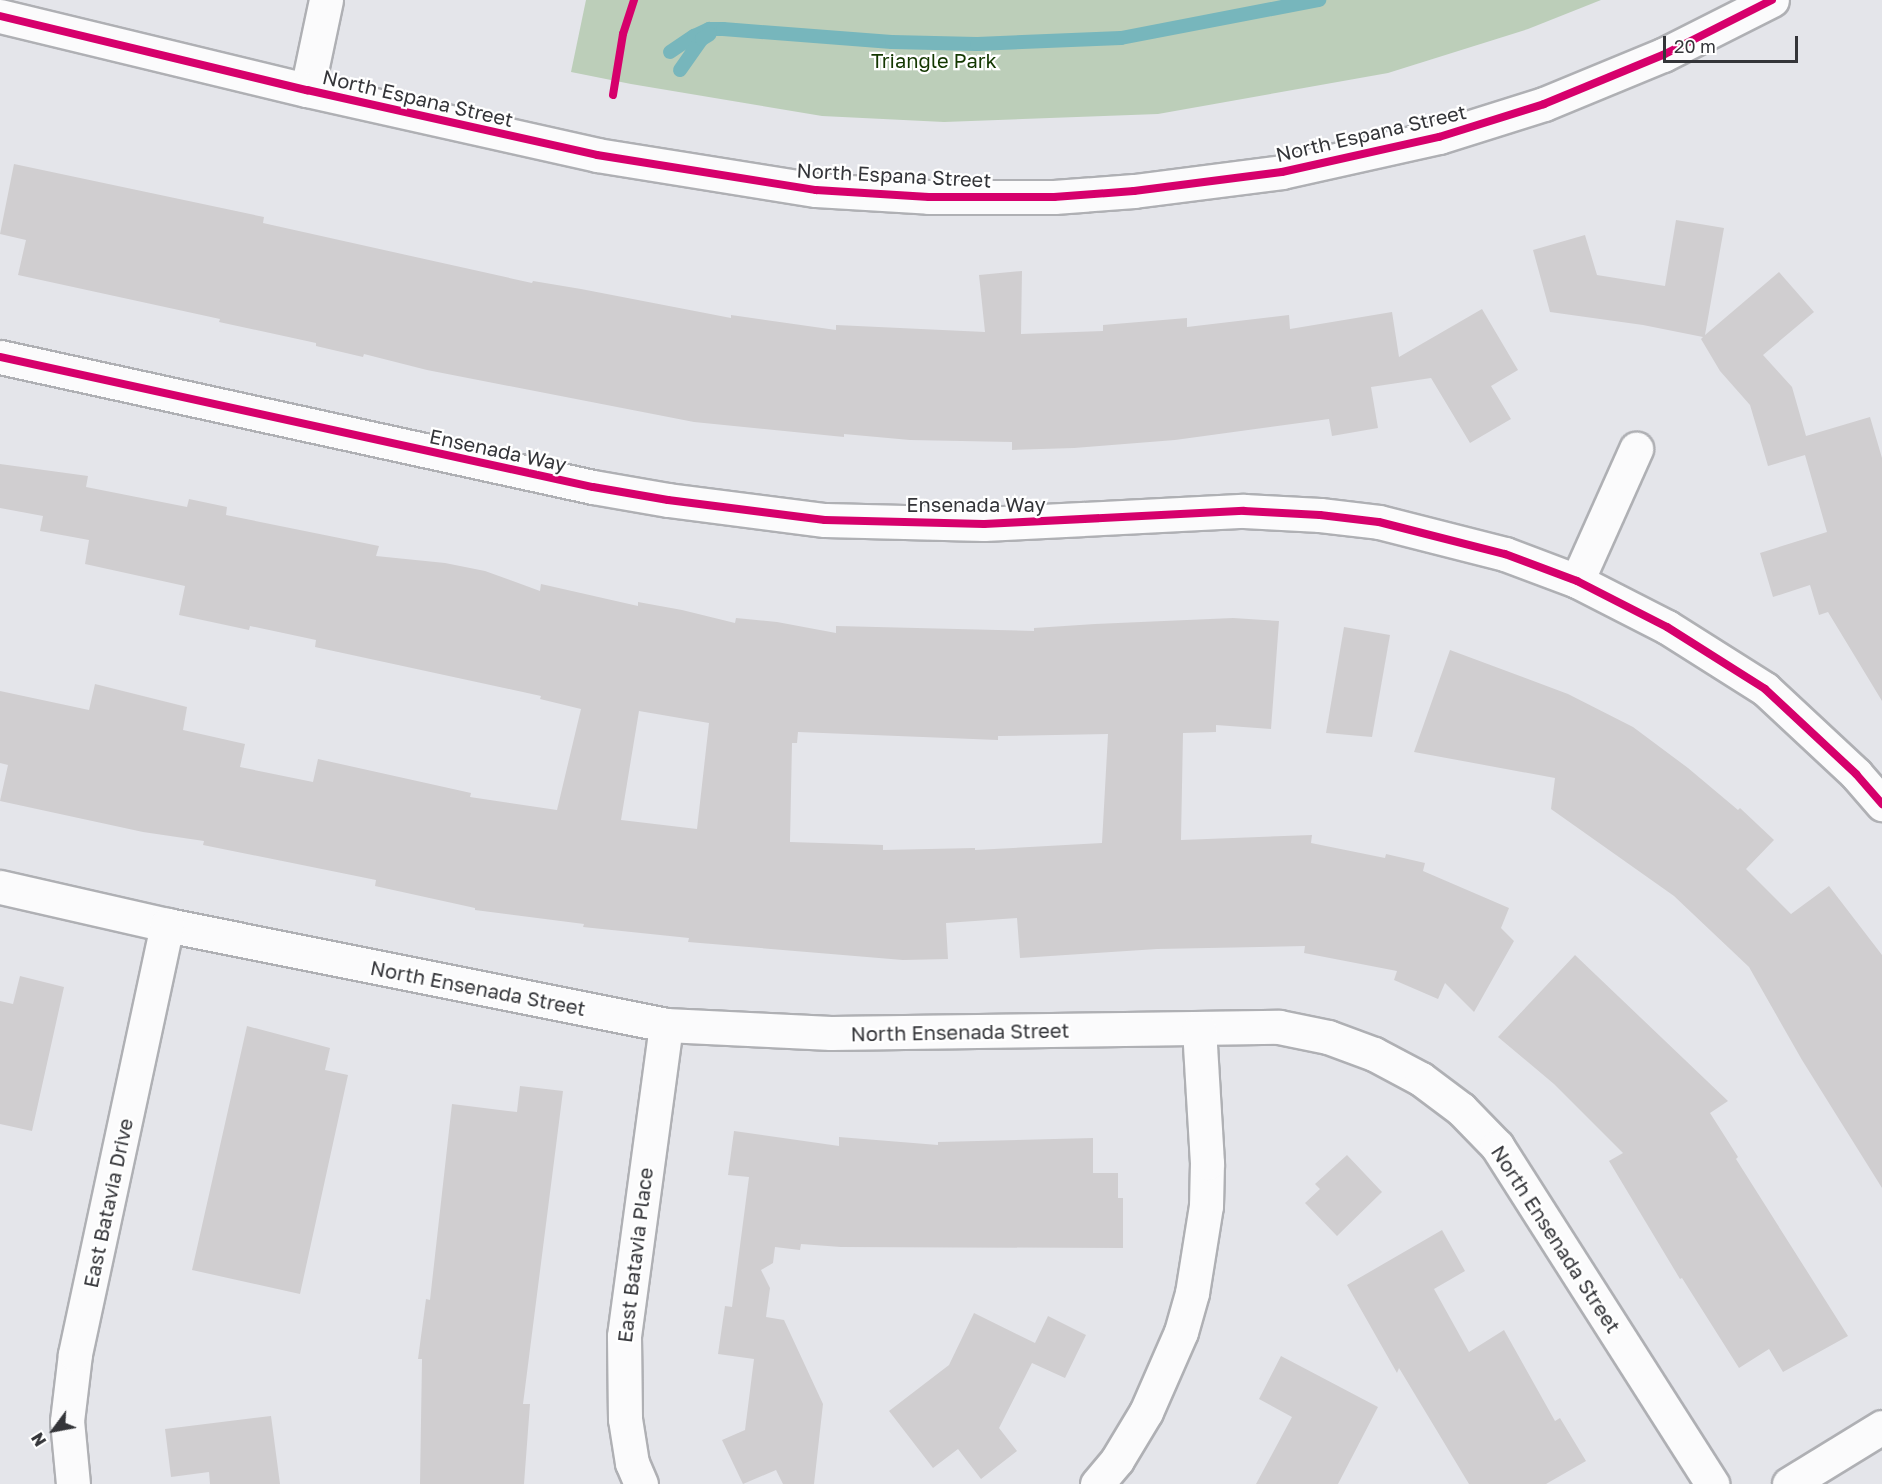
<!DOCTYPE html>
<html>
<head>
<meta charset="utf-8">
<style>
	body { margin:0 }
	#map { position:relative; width:1882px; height:1484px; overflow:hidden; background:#e4e5ea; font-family:"Golos Text",sans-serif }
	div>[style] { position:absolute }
	.green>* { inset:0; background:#bcceb9 }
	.stream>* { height:14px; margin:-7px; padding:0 7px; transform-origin:7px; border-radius:7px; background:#77b6bc }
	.building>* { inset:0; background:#d0ced0 }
	.roads { filter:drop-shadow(2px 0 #afb0b4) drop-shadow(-2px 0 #afb0b4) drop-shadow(0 2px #afb0b4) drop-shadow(0 -2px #afb0b4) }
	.minor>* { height:33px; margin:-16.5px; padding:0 16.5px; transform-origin:16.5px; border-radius:16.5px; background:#fbfbfc }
	.tertiary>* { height:33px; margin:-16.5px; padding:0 16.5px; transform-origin:16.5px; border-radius:16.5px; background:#fbfbfc }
	.cycleway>* { height:8px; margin:-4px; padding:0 4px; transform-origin:4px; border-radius:4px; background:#d6006c }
	span { translate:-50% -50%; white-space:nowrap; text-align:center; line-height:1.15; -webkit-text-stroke:4.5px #fff; paint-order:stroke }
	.park-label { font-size:20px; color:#133700 }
	.street-label { font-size:20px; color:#343539 }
	.north { position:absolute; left:24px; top:1400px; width:60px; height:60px; -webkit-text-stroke:4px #fff; paint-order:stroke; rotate:238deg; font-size:16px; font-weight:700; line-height:24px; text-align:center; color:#343539 }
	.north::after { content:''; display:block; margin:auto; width:21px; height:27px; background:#343539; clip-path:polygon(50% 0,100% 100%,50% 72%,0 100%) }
	.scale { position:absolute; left:1663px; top:36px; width:135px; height:27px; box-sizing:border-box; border:3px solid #343539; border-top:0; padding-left:8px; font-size:18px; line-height:21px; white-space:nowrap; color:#343539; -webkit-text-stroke:4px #fff; paint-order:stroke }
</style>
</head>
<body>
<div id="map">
	<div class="green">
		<div style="clip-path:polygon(586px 0,1601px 0,1528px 29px,1388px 73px,1158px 114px,944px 122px,822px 116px,631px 84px,571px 72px)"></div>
	</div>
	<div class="stream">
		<div style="left:670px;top:52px;width:29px;rotate:-34deg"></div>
		<div style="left:694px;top:36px;width:17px;rotate:-25deg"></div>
		<div style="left:709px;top:29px;width:14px"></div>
		<div style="left:723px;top:29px;width:169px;rotate:4.4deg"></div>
		<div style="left:892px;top:42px;width:85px;rotate:1.3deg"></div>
		<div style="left:977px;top:44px;width:144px;rotate:-2.4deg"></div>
		<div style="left:1121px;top:38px;width:202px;rotate:-10.9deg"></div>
		<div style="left:680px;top:70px;width:38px;rotate:-55deg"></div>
		<div style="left:702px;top:39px;width:9px;rotate:-32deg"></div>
	</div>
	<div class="building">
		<div style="clip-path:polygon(14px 164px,264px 217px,263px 223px,532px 283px,533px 281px,581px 289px,731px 318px,731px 315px,836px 330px,836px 325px,985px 332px,979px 275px,1022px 271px,1021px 334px,1103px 331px,1103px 325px,1187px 318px,1187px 327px,1289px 315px,1290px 329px,1392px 312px,1399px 357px,1482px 309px,1518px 370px,1491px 386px,1511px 419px,1470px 443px,1431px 378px,1371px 387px,1378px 428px,1332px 436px,1329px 419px,1175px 440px,1074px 448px,1012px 450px,1012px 442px,910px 440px,844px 434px,844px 437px,694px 422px,427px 370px,364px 354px,363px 357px,316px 346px,316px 343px,219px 322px,220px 319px,18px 275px,26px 240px,0 234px)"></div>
		<div style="clip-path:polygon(1676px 220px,1724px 228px,1705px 335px,1779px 272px,1814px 312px,1763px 355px,1792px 387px,1806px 436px,1870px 417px,1882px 458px,1882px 701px,1828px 612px,1819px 615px,1810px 585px,1773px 597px,1760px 553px,1827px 532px,1805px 455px,1768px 466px,1750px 405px,1720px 371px,1701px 339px,1703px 337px,1643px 325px,1550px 312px,1533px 250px,1585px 235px,1597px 275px,1665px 286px)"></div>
		<div style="clip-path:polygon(evenodd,0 464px,88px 476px,86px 487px,187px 507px,189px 499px,227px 507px,226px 515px,379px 546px,376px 556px,445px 563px,485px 571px,540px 591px,541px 584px,638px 606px,638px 602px,682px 610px,735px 623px,736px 618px,777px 622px,836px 633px,836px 626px,1034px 631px,1034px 628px,1095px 624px,1233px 618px,1279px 621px,1271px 729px,1216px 725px,1216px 732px,1183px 733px,1181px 840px,1312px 835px,1311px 843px,1385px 858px,1386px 854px,1425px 863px,1423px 871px,1509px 908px,1501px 928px,1514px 941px,1474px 1012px,1445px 983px,1438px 999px,1394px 980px,1397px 971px,1304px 953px,1305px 946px,1157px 949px,1020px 958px,1017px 918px,946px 923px,948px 959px,903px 960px,688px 942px,689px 938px,583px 927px,584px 924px,475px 910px,475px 908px,375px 886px,376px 880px,203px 845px,204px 841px,143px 832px,0 801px,8px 765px,0 763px,0 691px,89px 710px,95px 684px,187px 707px,183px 730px,245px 744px,240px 767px,313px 782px,318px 759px,471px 793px,470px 797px,557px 810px,581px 709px,540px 699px,541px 696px,315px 647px,316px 640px,250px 626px,249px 630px,179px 615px,185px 586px,85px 564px,89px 540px,40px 531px,43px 516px,0 508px,0 464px,639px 711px,709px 723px,697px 829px,621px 820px,639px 711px,0 464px,798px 732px,998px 740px,998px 736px,1108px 734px,1102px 843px,975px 850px,975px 848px,883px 850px,883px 845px,790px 842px,792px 743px,797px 743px,798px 732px)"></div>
		<div style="clip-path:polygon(1344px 627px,1390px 635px,1372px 737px,1326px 733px)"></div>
		<div style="clip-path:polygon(1450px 650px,1568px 694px,1633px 727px,1688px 768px,1738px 810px,1740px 808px,1774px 840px,1746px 869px,1791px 914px,1829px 886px,1882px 955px,1882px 1188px,1802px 1060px,1749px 967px,1674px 896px,1551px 809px,1555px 778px,1414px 752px)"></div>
		<div style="clip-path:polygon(1575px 955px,1728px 1101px,1710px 1113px,1738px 1157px,1736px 1159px,1848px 1336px,1783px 1372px,1769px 1349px,1739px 1368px,1682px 1278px,1680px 1279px,1609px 1161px,1623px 1153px,1554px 1084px,1498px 1037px)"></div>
		<div style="clip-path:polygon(20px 976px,64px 987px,32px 1131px,0 1124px,0 1001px,13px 1004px)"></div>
		<div style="clip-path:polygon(247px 1026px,330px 1048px,325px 1070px,348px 1075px,300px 1294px,192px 1270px)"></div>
		<div style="clip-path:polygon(520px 1086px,563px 1091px,523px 1404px,530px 1404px,524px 1484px,420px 1484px,422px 1359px,418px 1359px,426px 1299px,430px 1300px,452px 1104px,517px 1112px)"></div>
		<div style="clip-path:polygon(734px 1131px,839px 1146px,839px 1137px,938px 1145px,938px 1142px,1093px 1138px,1093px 1173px,1118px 1173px,1118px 1198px,1123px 1198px,1123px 1248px,841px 1247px,801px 1244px,800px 1250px,775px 1247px,773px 1263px,761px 1270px,770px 1288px,766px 1317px,784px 1320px,823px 1404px,814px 1484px,783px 1484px,776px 1470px,743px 1484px,722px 1440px,745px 1430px,754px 1359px,718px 1354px,725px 1306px,732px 1307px,749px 1177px,728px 1175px)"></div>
		<div style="clip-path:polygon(1347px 1155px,1382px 1192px,1337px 1236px,1305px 1203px,1320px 1189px,1315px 1184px)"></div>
		<div style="clip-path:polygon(1442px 1230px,1465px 1271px,1434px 1289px,1469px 1352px,1504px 1330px,1555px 1421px,1560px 1418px,1586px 1461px,1546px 1484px,1469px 1484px,1399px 1368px,1397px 1373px,1347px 1285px)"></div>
		<div style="clip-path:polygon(974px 1313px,1035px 1343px,1048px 1316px,1086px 1335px,1065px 1378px,1032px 1363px,999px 1428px,1017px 1451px,981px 1479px,958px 1449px,933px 1468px,889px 1411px,949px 1365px)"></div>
		<div style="clip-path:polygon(1281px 1356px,1378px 1407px,1338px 1484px,1256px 1484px,1292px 1417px,1259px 1399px)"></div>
		<div style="clip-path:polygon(271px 1416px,280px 1484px,210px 1484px,209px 1472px,171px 1477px,165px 1429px)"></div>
	</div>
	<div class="roads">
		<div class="minor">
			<div style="left:307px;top:90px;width:92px;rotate:-78.1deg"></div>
			<div style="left:0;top:357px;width:607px;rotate:12.37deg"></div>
			<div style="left:593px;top:487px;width:76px;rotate:9.8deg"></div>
			<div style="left:668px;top:500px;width:158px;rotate:7.3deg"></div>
			<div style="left:825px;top:520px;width:159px;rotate:1.4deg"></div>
			<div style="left:984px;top:524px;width:260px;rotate:-2.9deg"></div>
			<div style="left:1244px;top:511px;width:76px;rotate:3deg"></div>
			<div style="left:1320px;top:515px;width:59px;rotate:6.8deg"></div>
			<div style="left:1379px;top:522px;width:130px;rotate:14.3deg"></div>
			<div style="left:1505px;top:554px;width:77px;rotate:20.6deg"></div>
			<div style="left:1577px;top:581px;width:101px;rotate:27.1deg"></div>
			<div style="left:1667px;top:627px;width:116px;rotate:32.3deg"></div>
			<div style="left:1765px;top:689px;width:125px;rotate:43deg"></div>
			<div style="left:1856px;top:774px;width:40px;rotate:49deg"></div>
			<div style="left:1577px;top:581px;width:145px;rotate:-65.9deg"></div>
			<div style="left:0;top:887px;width:171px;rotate:12.8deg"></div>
			<div style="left:167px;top:925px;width:509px;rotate:11.33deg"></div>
			<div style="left:666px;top:1025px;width:165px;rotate:2.8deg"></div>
			<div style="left:831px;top:1033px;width:448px;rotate:-0.8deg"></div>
			<div style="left:1279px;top:1027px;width:50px;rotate:11.5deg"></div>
			<div style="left:1328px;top:1037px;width:49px;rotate:20.3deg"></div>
			<div style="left:1374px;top:1054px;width:53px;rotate:28deg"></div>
			<div style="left:1421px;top:1079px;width:50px;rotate:36.9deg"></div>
			<div style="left:1461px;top:1109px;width:52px;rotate:45.8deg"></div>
			<div style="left:1497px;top:1146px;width:401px;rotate:57.5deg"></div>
			<div style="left:73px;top:1484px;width:63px;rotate:-95.4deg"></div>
			<div style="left:67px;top:1421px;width:67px;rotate:-83.2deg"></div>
			<div style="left:75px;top:1354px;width:439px;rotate:-77.9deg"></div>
			<div style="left:641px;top:1484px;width:23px;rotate:-113deg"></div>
			<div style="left:632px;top:1463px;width:45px;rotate:-99deg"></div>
			<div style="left:625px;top:1419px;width:83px;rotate:-90.7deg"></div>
			<div style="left:624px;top:1336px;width:314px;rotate:-82.3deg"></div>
			<div style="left:1097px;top:1484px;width:31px;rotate:-50deg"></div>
			<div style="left:1117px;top:1460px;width:56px;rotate:-58.9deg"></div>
			<div style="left:1146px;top:1412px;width:87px;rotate:-66.4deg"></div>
			<div style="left:1181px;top:1332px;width:41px;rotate:-74.2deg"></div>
			<div style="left:1192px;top:1293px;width:88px;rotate:-80.9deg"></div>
			<div style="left:1206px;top:1206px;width:43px;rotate:-88.7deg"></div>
			<div style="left:1207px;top:1163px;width:134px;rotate:-93.4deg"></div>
			<div style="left:1789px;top:1484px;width:109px;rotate:-31.5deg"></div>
		</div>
		<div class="tertiary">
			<div style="left:0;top:16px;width:316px;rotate:13.6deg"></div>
			<div style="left:307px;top:90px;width:297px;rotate:12.6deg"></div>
			<div style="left:597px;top:155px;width:222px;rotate:9.1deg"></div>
			<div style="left:816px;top:190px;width:113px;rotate:3.5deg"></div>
			<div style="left:929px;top:197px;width:125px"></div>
			<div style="left:1054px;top:197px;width:80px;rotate:-4.3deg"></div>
			<div style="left:1134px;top:191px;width:149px;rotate:-7.3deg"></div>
			<div style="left:1282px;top:172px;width:161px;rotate:-12.6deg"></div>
			<div style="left:1439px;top:137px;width:110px;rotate:-17.4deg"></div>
			<div style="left:1544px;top:104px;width:129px;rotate:-22.4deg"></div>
			<div style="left:1663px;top:55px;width:122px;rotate:-26.8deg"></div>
		</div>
	</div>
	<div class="cycleway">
		<div style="left:0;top:16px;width:316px;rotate:13.6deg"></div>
		<div style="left:307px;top:90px;width:297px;rotate:12.6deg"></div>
		<div style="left:597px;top:155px;width:222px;rotate:9.1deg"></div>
		<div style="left:816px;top:190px;width:113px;rotate:3.5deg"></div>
		<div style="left:929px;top:197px;width:125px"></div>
		<div style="left:1054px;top:197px;width:80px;rotate:-4.3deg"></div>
		<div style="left:1134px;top:191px;width:149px;rotate:-7.3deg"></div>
		<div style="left:1282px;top:172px;width:161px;rotate:-12.6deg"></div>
		<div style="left:1439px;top:137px;width:110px;rotate:-17.4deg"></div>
		<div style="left:1544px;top:104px;width:129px;rotate:-22.4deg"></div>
		<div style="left:1663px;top:55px;width:122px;rotate:-26.8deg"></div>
		<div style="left:613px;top:95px;width:62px;rotate:-80.7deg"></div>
		<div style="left:623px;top:34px;width:36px;rotate:-72deg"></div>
		<div style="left:0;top:357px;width:607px;rotate:12.37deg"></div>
		<div style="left:593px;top:487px;width:76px;rotate:9.8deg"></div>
		<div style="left:668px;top:500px;width:158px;rotate:7.3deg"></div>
		<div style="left:825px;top:520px;width:159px;rotate:1.4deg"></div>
		<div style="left:984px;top:524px;width:260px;rotate:-2.9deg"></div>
		<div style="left:1244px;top:511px;width:76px;rotate:3deg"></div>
		<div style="left:1320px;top:515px;width:59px;rotate:6.8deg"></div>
		<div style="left:1379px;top:522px;width:130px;rotate:14.3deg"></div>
		<div style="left:1505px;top:554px;width:77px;rotate:20.6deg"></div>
		<div style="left:1577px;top:581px;width:101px;rotate:27.1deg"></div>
		<div style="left:1667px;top:627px;width:116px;rotate:32.3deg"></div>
		<div style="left:1765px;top:689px;width:125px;rotate:43deg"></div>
		<div style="left:1856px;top:774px;width:40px;rotate:49deg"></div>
	</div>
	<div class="park-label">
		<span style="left:934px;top:60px">Triangle Park</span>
	</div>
	<div class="street-label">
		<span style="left:418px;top:98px;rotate:13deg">North Espana Street</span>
		<span style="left:1371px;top:133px;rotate:-13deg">North Espana Street</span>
		<span style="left:894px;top:175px;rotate:3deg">North Espana Street</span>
		<span style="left:498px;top:450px;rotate:12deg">Ensenada Way</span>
		<span style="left:976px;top:504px">Ensenada Way</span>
		<span style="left:478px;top:988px;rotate:11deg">North Ensenada Street</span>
		<span style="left:960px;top:1032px;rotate:-1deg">North Ensenada Street</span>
		<span style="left:108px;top:1203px;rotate:-78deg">East Batavia Drive</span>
		<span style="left:1556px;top:1239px;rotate:57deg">North Ensenada Street</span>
		<span style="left:635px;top:1255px;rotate:-83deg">East Batavia Place</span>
	</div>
	<div class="north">N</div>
	<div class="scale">20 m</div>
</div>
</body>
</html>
